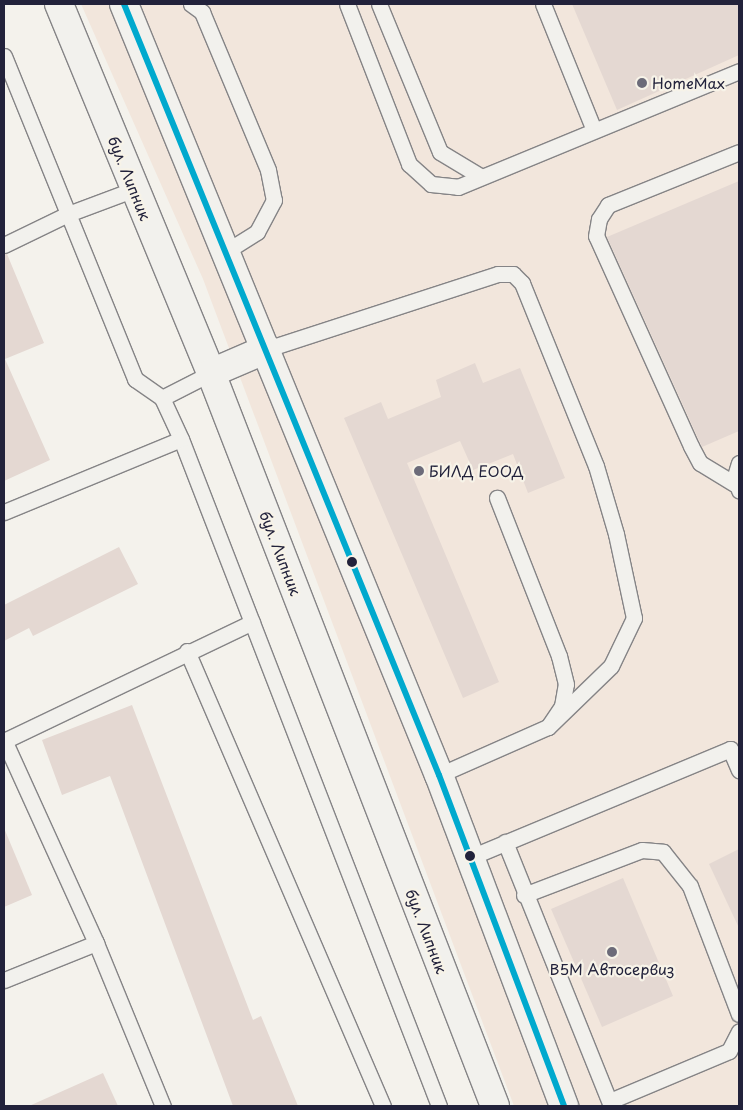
<!DOCTYPE html>
<html>
<head>
<meta charset="utf-8">
<style>
	body { margin:0 }
	#map { position:relative; width:743px; height:1110px; overflow:hidden; background:#f4f2ec; font-family:"Playpen Sans",sans-serif }
	div>[style] { position:absolute }
	.built>* { inset:0; background:#f2e6dc }
	.building>* { inset:0; background:#e4d8d2 }
	.roads { filter:drop-shadow(1px 0 #858486) drop-shadow(-1px 0 #858486) drop-shadow(0 1px #858486) drop-shadow(0 -1px #858486) }
	.service>* { height:15px; margin:-7.5px; padding:0 7.5px; transform-origin:7.5px; border-radius:7.5px; background:#f2f1ed }
	.primary>* { height:28px; margin:-14px; padding:0 14px; transform-origin:14px; border-radius:14px; background:#f2f1ed }
	.bus-1>* { height:6px; margin:-3px; padding:0 3px; transform-origin:3px; border-radius:3px; background:#00a9ce }
	.dots>* { width:14px; height:14px; translate:-50% -50%; box-sizing:border-box; border:2px solid #f7f3e8; border-radius:50% }
	span { translate:-50% -50%; white-space:nowrap; text-align:center; line-height:1.15; -webkit-text-stroke:4.5px #f7f3e8; paint-order:stroke }
	.poi-label { font-size:15px; color:#22223b }
	.left { translate:0 -50%; text-align:left }
	.street-label { font-size:15px; color:#22223b }
	.frame { position:absolute; inset:0; border:5px solid #22223b; pointer-events:none }
</style>
</head>
<body>
<div id="map">
	<div class="built">
		<div style="clip-path:polygon(81px 4px,739px 4px,739px 1106px,514px 1106px,203px 279px)"></div>
	</div>
	<div class="building">
		<div style="clip-path:polygon(572px 4px,739px 4px,739px 55px,617px 110px)"></div>
		<div style="clip-path:polygon(739px 181px,739px 431px,702px 447px,607px 237px)"></div>
		<div style="clip-path:polygon(4px 254px,7px 254px,44px 343px,5px 359px,50px 460px,4px 481px)"></div>
		<div style="clip-path:polygon(475px 363px,483px 383px,520px 368px,565px 478px,528px 493px,513px 454px,473px 470px,460px 441px,407px 463px,499px 682px,463px 698px,344px 418px,381px 402px,388px 419px,441px 397px,436px 380px)"></div>
		<div style="clip-path:polygon(119px 547px,138px 584px,33px 636px,29px 628px,4px 641px,4px 605px)"></div>
		<div style="clip-path:polygon(132px 705px,253px 1020px,261px 1016px,298px 1106px,233px 1106px,110px 776px,62px 795px,42px 740px)"></div>
		<div style="clip-path:polygon(4px 828px,32px 895px,4px 907px)"></div>
		<div style="clip-path:polygon(739px 849px,739px 928px,709px 864px)"></div>
		<div style="clip-path:polygon(623px 878px,673px 996px,602px 1027px,551px 909px)"></div>
		<div style="clip-path:polygon(103px 1073px,118px 1106px,29px 1106px)"></div>
	</div>
	<div class="roads">
		<div class="service">
			<div style="left:191px;top:4px;width:14px;rotate:36deg"></div>
			<div style="left:202px;top:12px;width:171px;rotate:67.3deg"></div>
			<div style="left:268px;top:170px;width:31px;rotate:79deg"></div>
			<div style="left:274px;top:200px;width:36px;rotate:118deg"></div>
			<div style="left:257px;top:232px;width:36px;rotate:148deg"></div>
			<div style="left:347px;top:4px;width:172px;rotate:68.8deg"></div>
			<div style="left:409px;top:164px;width:30px;rotate:42deg"></div>
			<div style="left:431px;top:184px;width:27px;rotate:6deg"></div>
			<div style="left:458px;top:187px;width:304px;rotate:-22.4deg"></div>
			<div style="left:379px;top:4px;width:160px;rotate:67.6deg"></div>
			<div style="left:440px;top:152px;width:47px;rotate:31deg"></div>
			<div style="left:543px;top:4px;width:136px;rotate:68deg"></div>
			<div style="left:4px;top:56px;width:349px;rotate:67.9deg"></div>
			<div style="left:135px;top:379px;width:33px;rotate:35deg"></div>
			<div style="left:162px;top:398px;width:45px;rotate:65.1deg"></div>
			<div style="left:181px;top:439px;width:715px;rotate:68.85deg"></div>
			<div style="left:4px;top:245px;width:71px;rotate:-25.8deg"></div>
			<div style="left:68px;top:214px;width:72px;rotate:-20.5deg"></div>
			<div style="left:267px;top:349px;width:243px;rotate:-18deg"></div>
			<div style="left:498px;top:274px;width:15px"></div>
			<div style="left:513px;top:274px;width:13px;rotate:45deg"></div>
			<div style="left:522px;top:283px;width:197px;rotate:68deg"></div>
			<div style="left:596px;top:466px;width:71px;rotate:73.6deg"></div>
			<div style="left:616px;top:534px;width:86px;rotate:77.9deg"></div>
			<div style="left:634px;top:618px;width:53px;rotate:115.6deg"></div>
			<div style="left:611px;top:666px;width:88px;rotate:135.9deg"></div>
			<div style="left:162px;top:398px;width:55px;rotate:-27deg"></div>
			<div style="left:739px;top:463px;width:14px;rotate:107deg"></div>
			<div style="left:735px;top:476px;width:15px;rotate:74deg"></div>
			<div style="left:738px;top:486px;width:44px;rotate:-148.8deg"></div>
			<div style="left:700px;top:463px;width:19px;rotate:-118deg"></div>
			<div style="left:691px;top:446px;width:230px;rotate:-114.3deg"></div>
			<div style="left:596px;top:236px;width:17px;rotate:-80deg"></div>
			<div style="left:599px;top:219px;width:17px;rotate:-57deg"></div>
			<div style="left:608px;top:205px;width:141px;rotate:-22deg"></div>
			<div style="left:4px;top:512px;width:191px;rotate:-22.4deg"></div>
			<div style="left:187px;top:651px;width:495px;rotate:66.7deg"></div>
			<div style="left:4px;top:740px;width:223px;rotate:65.6deg"></div>
			<div style="left:96px;top:943px;width:176px;rotate:67.7deg"></div>
			<div style="left:4px;top:741px;width:275px;rotate:-25.6deg"></div>
			<div style="left:439px;top:775px;width:119px;rotate:-23.8deg"></div>
			<div style="left:548px;top:727px;width:25px;rotate:-56deg"></div>
			<div style="left:562px;top:706px;width:22px;rotate:-80deg"></div>
			<div style="left:566px;top:684px;width:29px;rotate:-104deg"></div>
			<div style="left:559px;top:656px;width:170px;rotate:-111.4deg"></div>
			<div style="left:505px;top:842px;width:284px;rotate:68.1deg"></div>
			<div style="left:471px;top:857px;width:281px;rotate:-22.6deg"></div>
			<div style="left:730px;top:749px;width:23px;rotate:67deg"></div>
			<div style="left:524px;top:895px;width:126px;rotate:-20.9deg"></div>
			<div style="left:642px;top:850px;width:21px;rotate:5deg"></div>
			<div style="left:663px;top:852px;width:43px;rotate:51.5deg"></div>
			<div style="left:690px;top:886px;width:137px;rotate:69.1deg"></div>
			<div style="left:4px;top:980px;width:99px;rotate:-21.9deg"></div>
			<div style="left:610px;top:1101px;width:129px;rotate:-22.8deg"></div>
			<div style="left:729px;top:1051px;width:22px;rotate:-63deg"></div>
		</div>
		<div class="primary">
			<div style="left:59px;top:4px;width:399px;rotate:67.6deg"></div>
			<div style="left:211px;top:373px;width:786px;rotate:68.82deg"></div>
			<div style="left:124px;top:4px;width:833px;rotate:67.78deg"></div>
			<div style="left:439px;top:775px;width:354px;rotate:69.3deg"></div>
			<div style="left:211px;top:373px;width:61px;rotate:-23.2deg"></div>
		</div>
	</div>
	<div class="bus-1">
		<div style="left:124px;top:4px;width:833px;rotate:67.78deg"></div>
		<div style="left:439px;top:775px;width:354px;rotate:69.3deg"></div>
	</div>
	<div class="dots">
		<div style="left:642px;top:83px;background:#6c6b79"></div>
		<div style="left:419px;top:471px;background:#6c6b79"></div>
		<div style="left:352px;top:562px;background:#22223b"></div>
		<div style="left:470px;top:856px;background:#22223b"></div>
		<div style="left:612px;top:952px;background:#6c6b79"></div>
	</div>
	<div class="poi-label">
		<span class="left" style="left:652px;top:83px">HomeMax</span>
		<span class="left" style="left:429px;top:471px">БИЛД ЕООД</span>
		<span style="left:612px;top:969px">В5М Автосервиз</span>
	</div>
	<div class="street-label">
		<span style="left:130px;top:178px;rotate:68deg">бул. Липник</span>
		<span style="left:281px;top:553px;rotate:69deg">бул. Липник</span>
		<span style="left:427px;top:931px;rotate:69deg">бул. Липник</span>
	</div>
	<div class="frame"></div>
</div>
</body>
</html>
